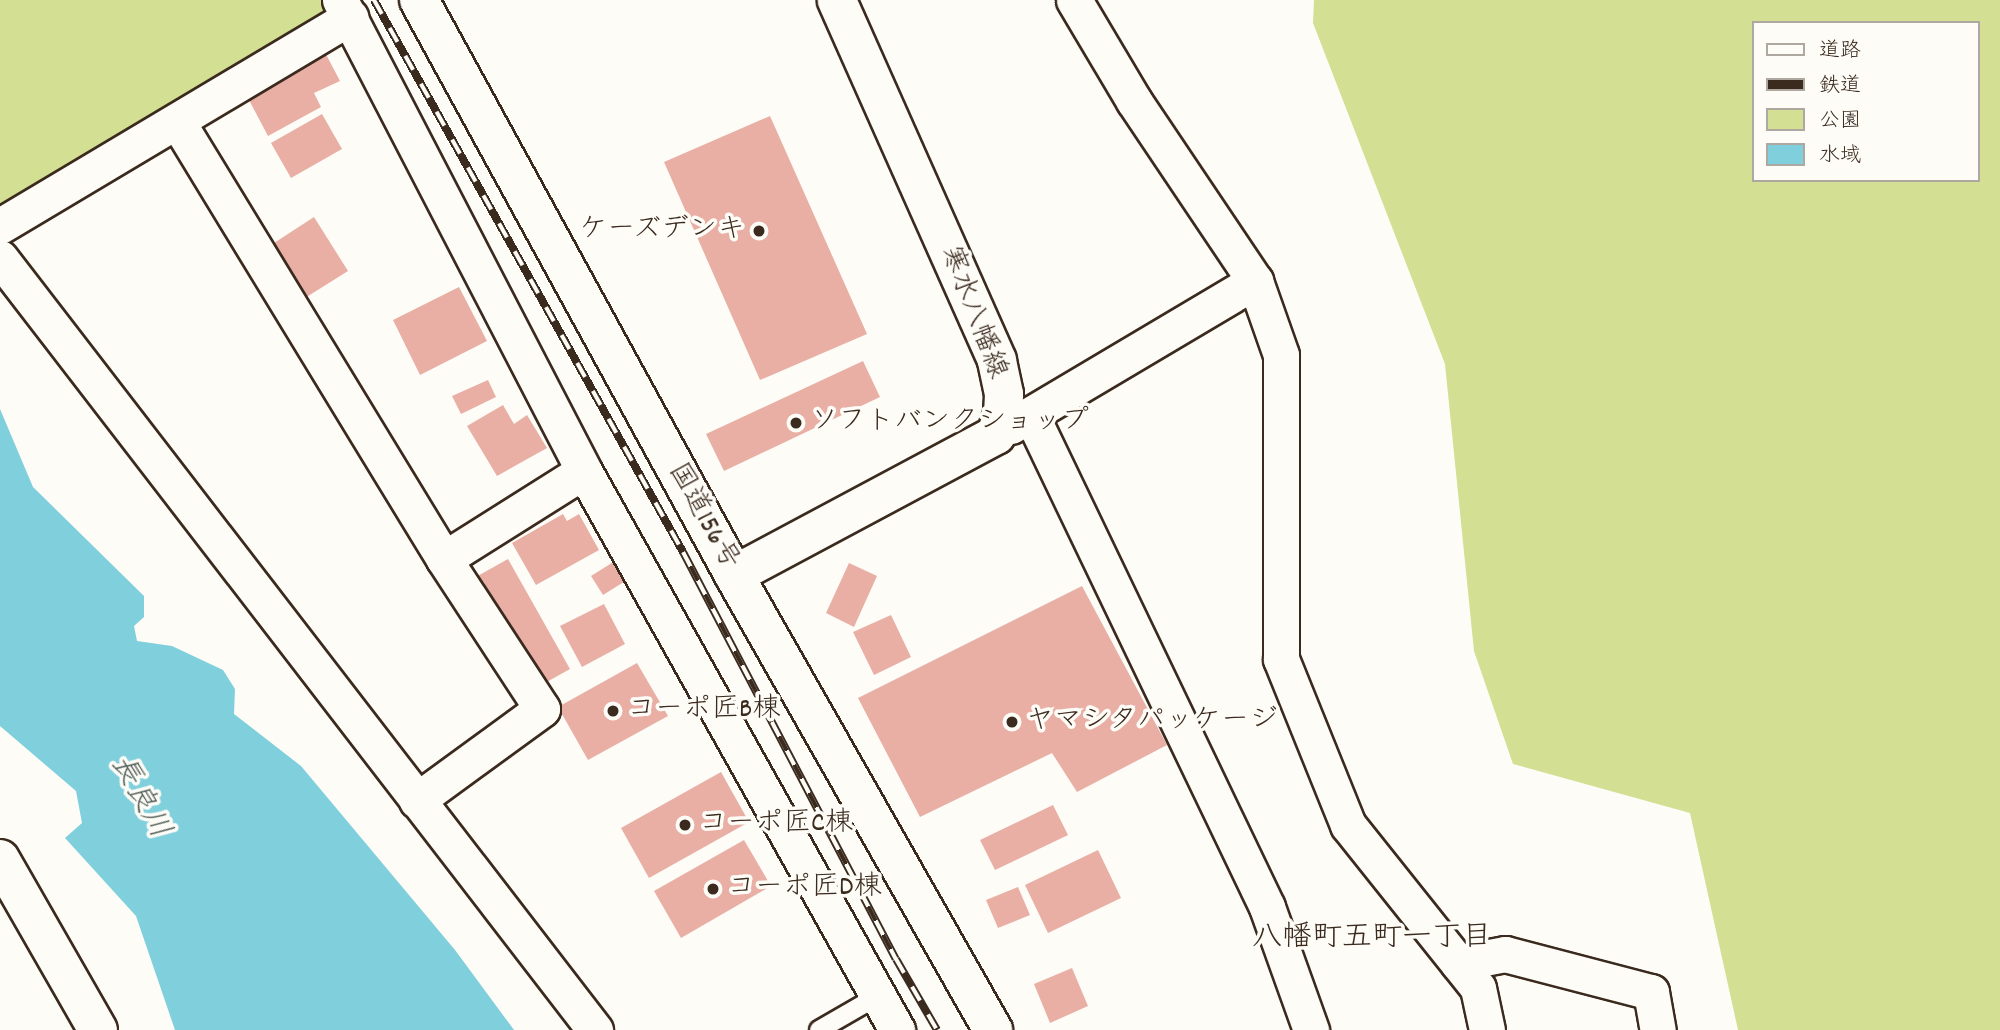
<!DOCTYPE html>
<html>
<head>
<meta charset="utf-8">
<style>
	body { margin:0 }
	#map { position:relative; width:2000px; height:1030px; overflow:hidden; background:#fdfcf7; font-family:Dekko,"Klee One",sans-serif }
	div>[style] { position:absolute }
	.green>* { inset:0; background:#d3df92 }
	.water>* { inset:0; background:#80cfdc }
	.building>* { inset:0; background:#e9afa5 }
	.roads { filter:drop-shadow(2px 0 #3b2a1e) drop-shadow(-2px 0 #3b2a1e) drop-shadow(0 2px #3b2a1e) drop-shadow(0 -2px #3b2a1e) }
	.lane>* { height:18px; margin:-9px; padding:0 9px; transform-origin:9px; border-radius:9px; background:#fdfcf7 }
	.street>* { height:35px; margin:-17.5px; padding:0 17.5px; transform-origin:17.5px; border-radius:17.5px; background:#fdfcf7 }
	.secondary>* { height:38px; margin:-19px; padding:0 19px; transform-origin:19px; border-radius:19px; background:#fdfcf7 }
	.primary>* { height:38px; margin:-19px; padding:0 19px; transform-origin:19px; border-radius:19px; background:#fdfcf7 }
	.highway>* { height:38px; margin:-19px; padding:0 19px; transform-origin:19px; border-radius:19px; background:#fdfcf7 }
	.rail>* { height:8px; margin-top:-4px; transform-origin:0; background:repeating-linear-gradient(90deg,#fdfcf7 0 16px,#3b2a1e 0 32px); box-sizing:border-box; border-block:2px solid #3b2a1e }
	.dots>* { width:19px; height:19px; translate:-50% -50%; box-sizing:border-box; border:4px solid #fdfcf7; border-radius:50% }
	span { translate:-50% -50%; white-space:nowrap; text-align:center; line-height:1.15; -webkit-text-stroke:7px #fdfcf7; paint-order:stroke }
	.poi-label { font-size:28px; color:#3b2a1e }
	.right { translate:-100% -50%; text-align:right }
	.left { translate:0 -50%; text-align:left }
	.street-label { font-size:28px; color:#3b2a1e }
	.water-label { font-size:30px; color:#505c57; font-style:italic }
	.neighbourhood-label { font-size:30px; color:#3b2a1e }
	.legend { position:absolute; left:1752px; top:21px; width:228px; height:161px; box-sizing:border-box; background:#fdfcf7; border:2px solid #afa8a0; margin:0; padding:9px 12px; list-style:none; font-size:21px; color:#3b2a1e }
	.legend li { display:flex; align-items:center; gap:14px; height:35px }
	.legend b { width:35px; border:2px solid #afa8a0 }
</style>
</head>
<body>
<div id="map">
	<div class="green">
		<div style="clip-path:polygon(0 0,326px 0,332px 11px,0 214px)"></div>
		<div style="clip-path:polygon(evenodd,1314px 0,2000px 0,2000px 1030px,1738px 1030px,1690px 813px,1513px 764px,1474px 651px,1445px 364px,1313px 23px,1314px 0,1753px 23px,1977px 23px,1977px 180px,1753px 180px,1753px 23px)"></div>
	</div>
	<div class="water">
		<div style="clip-path:polygon(0 409px,33px 487px,144px 596px,144px 617px,134px 626px,137px 641px,172px 646px,223px 670px,235px 689px,234px 714px,301px 766px,455px 950px,514px 1030px,175px 1030px,136px 916px,65px 838px,82px 823px,76px 791px,0 726px)"></div>
	</div>
	<div class="building">
		<div style="clip-path:polygon(319px 41px,340px 81px,314px 93px,321px 107px,268px 136px,240px 83px)"></div>
		<div style="clip-path:polygon(322px 114px,342px 149px,291px 178px,271px 143px)"></div>
		<div style="clip-path:polygon(770px 116px,867px 334px,760px 380px,664px 162px)"></div>
		<div style="clip-path:polygon(314px 217px,348px 271px,305px 298px,271px 245px)"></div>
		<div style="clip-path:polygon(459px 287px,487px 341px,420px 375px,393px 320px)"></div>
		<div style="clip-path:polygon(863px 361px,880px 397px,724px 471px,706px 434px)"></div>
		<div style="clip-path:polygon(488px 380px,496px 397px,461px 414px,452px 396px)"></div>
		<div style="clip-path:polygon(503px 405px,514px 424px,527px 415px,547px 448px,497px 476px,467px 426px)"></div>
		<div style="clip-path:polygon(563px 514px,567px 521px,579px 514px,599px 550px,536px 585px,512px 543px)"></div>
		<div style="clip-path:polygon(508px 559px,570px 669px,536px 688px,474px 578px)"></div>
		<div style="clip-path:polygon(615px 561px,627px 580px,603px 595px,591px 576px)"></div>
		<div style="clip-path:polygon(849px 563px,877px 576px,854px 627px,826px 613px)"></div>
		<div style="clip-path:polygon(1082px 586px,1167px 745px,1077px 792px,1052px 753px,920px 817px,858px 698px)"></div>
		<div style="clip-path:polygon(604px 604px,625px 644px,582px 667px,560px 626px)"></div>
		<div style="clip-path:polygon(891px 615px,911px 657px,874px 675px,853px 632px)"></div>
		<div style="clip-path:polygon(637px 663px,668px 716px,588px 760px,558px 707px)"></div>
		<div style="clip-path:polygon(721px 772px,749px 822px,649px 878px,621px 828px)"></div>
		<div style="clip-path:polygon(1053px 805px,1068px 835px,995px 870px,980px 840px)"></div>
		<div style="clip-path:polygon(744px 840px,771px 886px,681px 938px,654px 891px)"></div>
		<div style="clip-path:polygon(1098px 850px,1121px 898px,1048px 933px,1025px 885px)"></div>
		<div style="clip-path:polygon(1018px 887px,1030px 915px,998px 928px,986px 900px)"></div>
		<div style="clip-path:polygon(1072px 968px,1088px 1006px,1050px 1023px,1034px 984px)"></div>
	</div>
	<div class="roads">
		<div class="lane">
			<div style="left:819px;top:1030px;width:68px;rotate:-30deg"></div>
		</div>
		<div class="street">
			<div style="left:340px;top:0;width:530px;rotate:62.61deg"></div>
			<div style="left:584px;top:471px;width:641px;rotate:60.75deg"></div>
			<div style="left:1074px;top:0;width:117px;rotate:59.3deg"></div>
			<div style="left:1134px;top:101px;width:217px;rotate:56.1deg"></div>
			<div style="left:1255px;top:281px;width:78px;rotate:70.6deg"></div>
			<div style="left:1281px;top:355px;width:304px;rotate:90deg"></div>
			<div style="left:1281px;top:659px;width:179px;rotate:68deg"></div>
			<div style="left:1348px;top:825px;width:208px;rotate:51.4deg"></div>
			<div style="left:1478px;top:988px;width:43px;rotate:77.9deg"></div>
			<div style="left:177px;top:121px;width:513px;rotate:58.63deg"></div>
			<div style="left:444px;top:559px;width:179px;rotate:56.8deg"></div>
			<div style="left:542px;top:709px;width:155px;rotate:143.9deg"></div>
			<div style="left:0;top:226px;width:408px;rotate:-30.8deg"></div>
			<div style="left:0;top:258px;width:975px;rotate:52.38deg"></div>
			<div style="left:1031px;top:415px;width:546px;rotate:64.37deg"></div>
			<div style="left:1267px;top:907px;width:131px;rotate:70.3deg"></div>
			<div style="left:1011px;top:426px;width:284px;rotate:-30.7deg"></div>
			<div style="left:444px;top:559px;width:165px;rotate:-32.2deg"></div>
			<div style="left:1458px;top:963px;width:48px;rotate:-10.8deg"></div>
			<div style="left:1505px;top:954px;width:151px;rotate:14.6deg"></div>
			<div style="left:1651px;top:992px;width:39px;rotate:80deg"></div>
		</div>
		<div class="secondary">
			<div style="left:734px;top:575px;width:297px;rotate:-28.1deg"></div>
			<div style="left:996px;top:435px;width:22px;rotate:-72deg"></div>
			<div style="left:1003px;top:414px;width:20px;rotate:-87deg"></div>
			<div style="left:1004px;top:394px;width:35px;rotate:-102deg"></div>
			<div style="left:997px;top:360px;width:394px;rotate:-114deg"></div>
		</div>
		<div class="primary">
			<div style="left:0;top:859px;width:197px;rotate:60.2deg"></div>
		</div>
		<div class="highway">
			<div style="left:419px;top:0;width:656px;rotate:61.28deg"></div>
			<div style="left:734px;top:575px;width:524px;rotate:60.35deg"></div>
		</div>
	</div>
	<div class="rail">
		<div style="left:374px;top:0;width:633px;rotate:60.76deg"></div>
		<div style="left:683px;top:552px;width:459px;rotate:62.4deg"></div>
		<div style="left:896px;top:959px;width:82px;rotate:60deg"></div>
	</div>
	<div class="dots">
		<div style="left:759px;top:231px;background:#3b2a1e"></div>
		<div style="left:796px;top:423px;background:#3b2a1e"></div>
		<div style="left:613px;top:711px;background:#3b2a1e"></div>
		<div style="left:1012px;top:722px;background:#3b2a1e"></div>
		<div style="left:685px;top:825px;background:#3b2a1e"></div>
		<div style="left:713px;top:889px;background:#3b2a1e"></div>
	</div>
	<div class="poi-label">
		<span class="right" style="left:745px;top:231px">ケーズデンキ</span>
		<span class="left" style="left:810px;top:423px">ソフトバンクショップ</span>
		<span class="left" style="left:627px;top:711px">コーポ匠B棟</span>
		<span class="left" style="left:1026px;top:722px">ヤマシタパッケージ</span>
		<span class="left" style="left:699px;top:825px">コーポ匠C棟</span>
		<span class="left" style="left:727px;top:889px">コーポ匠D棟</span>
	</div>
	<div class="street-label">
		<span style="left:972px;top:313px;rotate:69deg">寒水八幡線</span>
		<span style="left:702px;top:517px;rotate:61deg">国道156号</span>
	</div>
	<div class="water-label">
		<span style="left:138px;top:798px;rotate:61deg">長良川</span>
	</div>
	<div class="neighbourhood-label">
		<span style="left:1372px;top:940px">八幡町五町一丁目</span>
	</div>
	<ul class="legend">
	<li><b style="height:9px;background:#fdfcf7"></b>道路</li>
	<li><b style="height:9px;background:#3b2a1e"></b>鉄道</li>
	<li><b style="height:19px;background:#d3df92"></b>公園</li>
	<li><b style="height:19px;background:#80cfdc"></b>水域</li>
	</ul>
</div>
</body>
</html>
